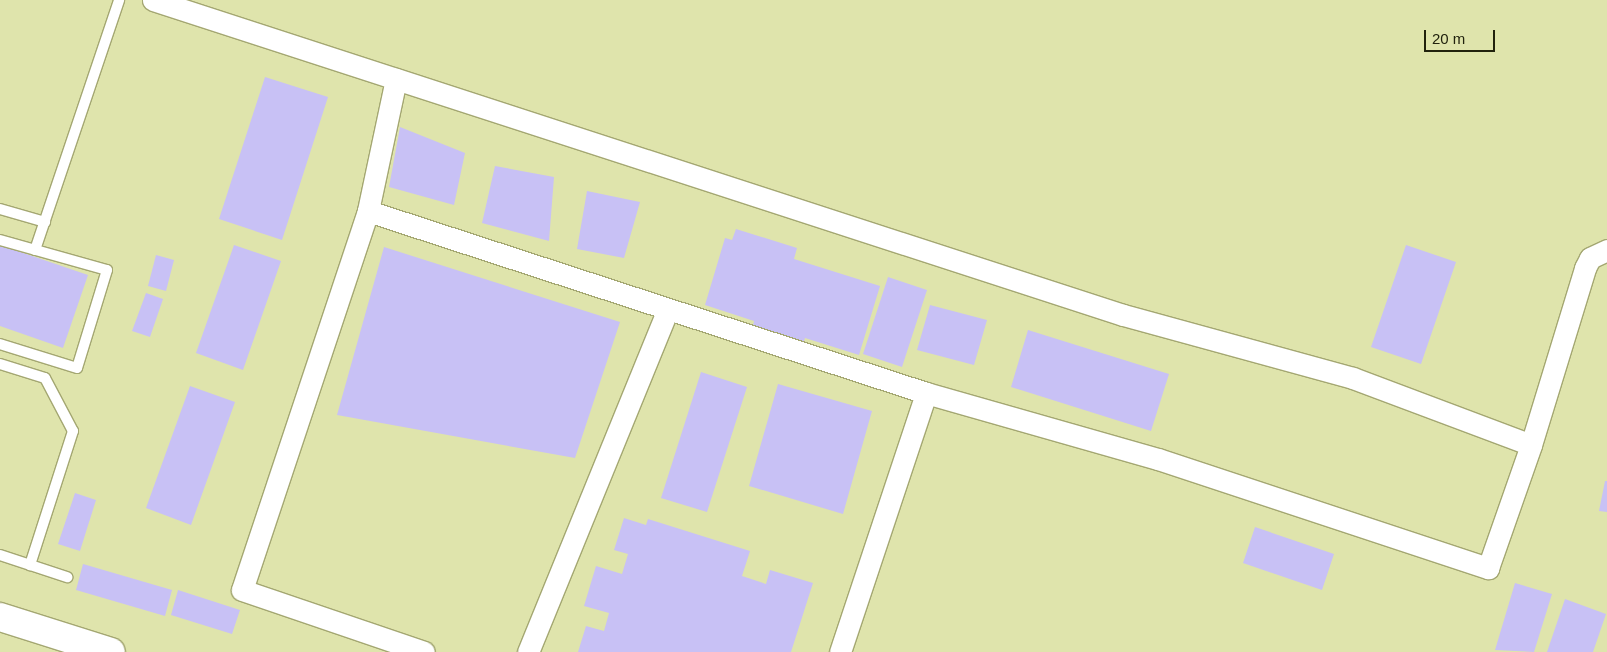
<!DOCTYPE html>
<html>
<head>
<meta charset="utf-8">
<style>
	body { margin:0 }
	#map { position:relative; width:1607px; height:652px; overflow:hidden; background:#dfe4ac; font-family:Helvetica,sans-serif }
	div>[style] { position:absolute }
	.building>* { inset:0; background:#c8c1f5 }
	.roads { filter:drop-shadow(1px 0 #a4a772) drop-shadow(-1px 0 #a4a772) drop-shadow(0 1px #a4a772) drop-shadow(0 -1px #a4a772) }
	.lane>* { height:10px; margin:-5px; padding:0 5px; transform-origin:5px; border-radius:5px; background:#fff }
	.street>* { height:21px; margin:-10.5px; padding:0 10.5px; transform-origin:10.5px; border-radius:10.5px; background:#fff }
	.secondary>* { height:28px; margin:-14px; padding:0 14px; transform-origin:14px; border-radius:14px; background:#fff }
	span { translate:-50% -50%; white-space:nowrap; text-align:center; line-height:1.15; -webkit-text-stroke:5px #dfe4ac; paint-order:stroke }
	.scale { position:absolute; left:1424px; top:30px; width:71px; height:22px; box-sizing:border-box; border:2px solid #21220d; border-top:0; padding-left:6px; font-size:15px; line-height:18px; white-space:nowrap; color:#21220d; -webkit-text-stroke:4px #dfe4ac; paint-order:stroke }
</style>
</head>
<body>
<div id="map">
	<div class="building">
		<div style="clip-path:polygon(265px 77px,328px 97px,282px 240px,219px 219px)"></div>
		<div style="clip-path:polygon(400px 127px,465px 153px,454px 205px,389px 187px)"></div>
		<div style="clip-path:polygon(495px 166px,554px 177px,549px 241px,482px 223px)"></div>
		<div style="clip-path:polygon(587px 191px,640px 202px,624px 258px,577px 249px)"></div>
		<div style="clip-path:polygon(736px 229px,797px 248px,794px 259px,880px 286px,859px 355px,805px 338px,802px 347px,752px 331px,754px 321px,705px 305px,725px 238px,732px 240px)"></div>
		<div style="clip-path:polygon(0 245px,88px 275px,63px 348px,0 326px)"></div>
		<div style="clip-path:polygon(234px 245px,281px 261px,243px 370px,196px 353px)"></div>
		<div style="clip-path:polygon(1406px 245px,1456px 262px,1421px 364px,1371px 347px)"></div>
		<div style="clip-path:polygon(384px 247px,620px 322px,575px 458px,337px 415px)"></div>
		<div style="clip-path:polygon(156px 255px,174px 260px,166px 291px,148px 286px)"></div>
		<div style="clip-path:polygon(888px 277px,927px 290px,902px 367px,863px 354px)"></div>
		<div style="clip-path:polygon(146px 293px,163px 299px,150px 337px,132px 331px)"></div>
		<div style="clip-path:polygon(930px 305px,987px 320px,974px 365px,917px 350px)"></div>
		<div style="clip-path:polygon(1028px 330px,1169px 374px,1151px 431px,1011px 387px)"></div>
		<div style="clip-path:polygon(701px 372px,747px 387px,707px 512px,661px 498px)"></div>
		<div style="clip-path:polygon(778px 384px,872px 411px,843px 514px,749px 486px)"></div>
		<div style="clip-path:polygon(190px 386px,235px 402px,191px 525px,146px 508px)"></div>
		<div style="clip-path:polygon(1605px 481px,1607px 481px,1607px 512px,1599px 511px)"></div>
		<div style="clip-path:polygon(75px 493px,96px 500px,80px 551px,58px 544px)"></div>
		<div style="clip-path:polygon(624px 518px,646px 525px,648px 519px,750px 551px,742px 576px,766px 584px,770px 570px,813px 583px,791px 652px,578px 652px,586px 626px,604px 631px,609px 613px,584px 606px,596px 566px,622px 574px,628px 554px,614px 550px)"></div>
		<div style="clip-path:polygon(1255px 527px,1334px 554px,1322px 590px,1243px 563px)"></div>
		<div style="clip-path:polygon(83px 564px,172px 590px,165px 616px,76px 590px)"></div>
		<div style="clip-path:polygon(1515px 583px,1552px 594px,1534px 652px,1495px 650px)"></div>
		<div style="clip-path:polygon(178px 590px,240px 610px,232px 634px,171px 615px)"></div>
		<div style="clip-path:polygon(1565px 599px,1606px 614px,1593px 652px,1547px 652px)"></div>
	</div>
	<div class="roads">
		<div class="lane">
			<div style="left:0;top:209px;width:47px;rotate:16.1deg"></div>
			<div style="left:0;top:240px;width:111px;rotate:15.7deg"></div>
			<div style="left:107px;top:270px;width:102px;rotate:107deg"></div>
			<div style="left:77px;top:368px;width:81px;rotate:-162.7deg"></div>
			<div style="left:35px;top:250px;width:264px;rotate:-71.4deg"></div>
			<div style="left:0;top:364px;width:47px;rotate:17.3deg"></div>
			<div style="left:45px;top:378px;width:60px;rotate:62.2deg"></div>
			<div style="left:73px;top:431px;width:141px;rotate:107.8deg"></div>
			<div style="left:0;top:555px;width:71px;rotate:18.2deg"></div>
		</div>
		<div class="street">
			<div style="left:153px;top:0;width:1020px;rotate:17.99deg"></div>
			<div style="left:1123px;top:315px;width:238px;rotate:15.3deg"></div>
			<div style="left:1353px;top:378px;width:190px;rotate:20.6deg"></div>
			<div style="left:396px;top:79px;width:135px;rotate:102deg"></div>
			<div style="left:368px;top:211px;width:399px;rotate:108.4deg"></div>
			<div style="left:242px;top:590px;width:192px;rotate:18.8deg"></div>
			<div style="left:368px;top:211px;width:587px;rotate:18.06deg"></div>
			<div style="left:926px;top:393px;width:241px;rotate:15.9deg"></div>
			<div style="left:1158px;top:459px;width:348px;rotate:18.3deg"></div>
			<div style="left:1488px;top:568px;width:130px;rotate:-70.7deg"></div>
			<div style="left:1531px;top:445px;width:185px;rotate:-73deg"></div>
			<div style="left:1585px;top:268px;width:11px;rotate:-63deg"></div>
			<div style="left:1590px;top:258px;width:19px;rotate:-25deg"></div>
			<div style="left:528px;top:652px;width:370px;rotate:-67.8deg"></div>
			<div style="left:840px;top:652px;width:273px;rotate:-71.6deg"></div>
		</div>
		<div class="secondary">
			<div style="left:0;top:617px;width:116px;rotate:17.5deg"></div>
		</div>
	</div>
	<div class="scale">20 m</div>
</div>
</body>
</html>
